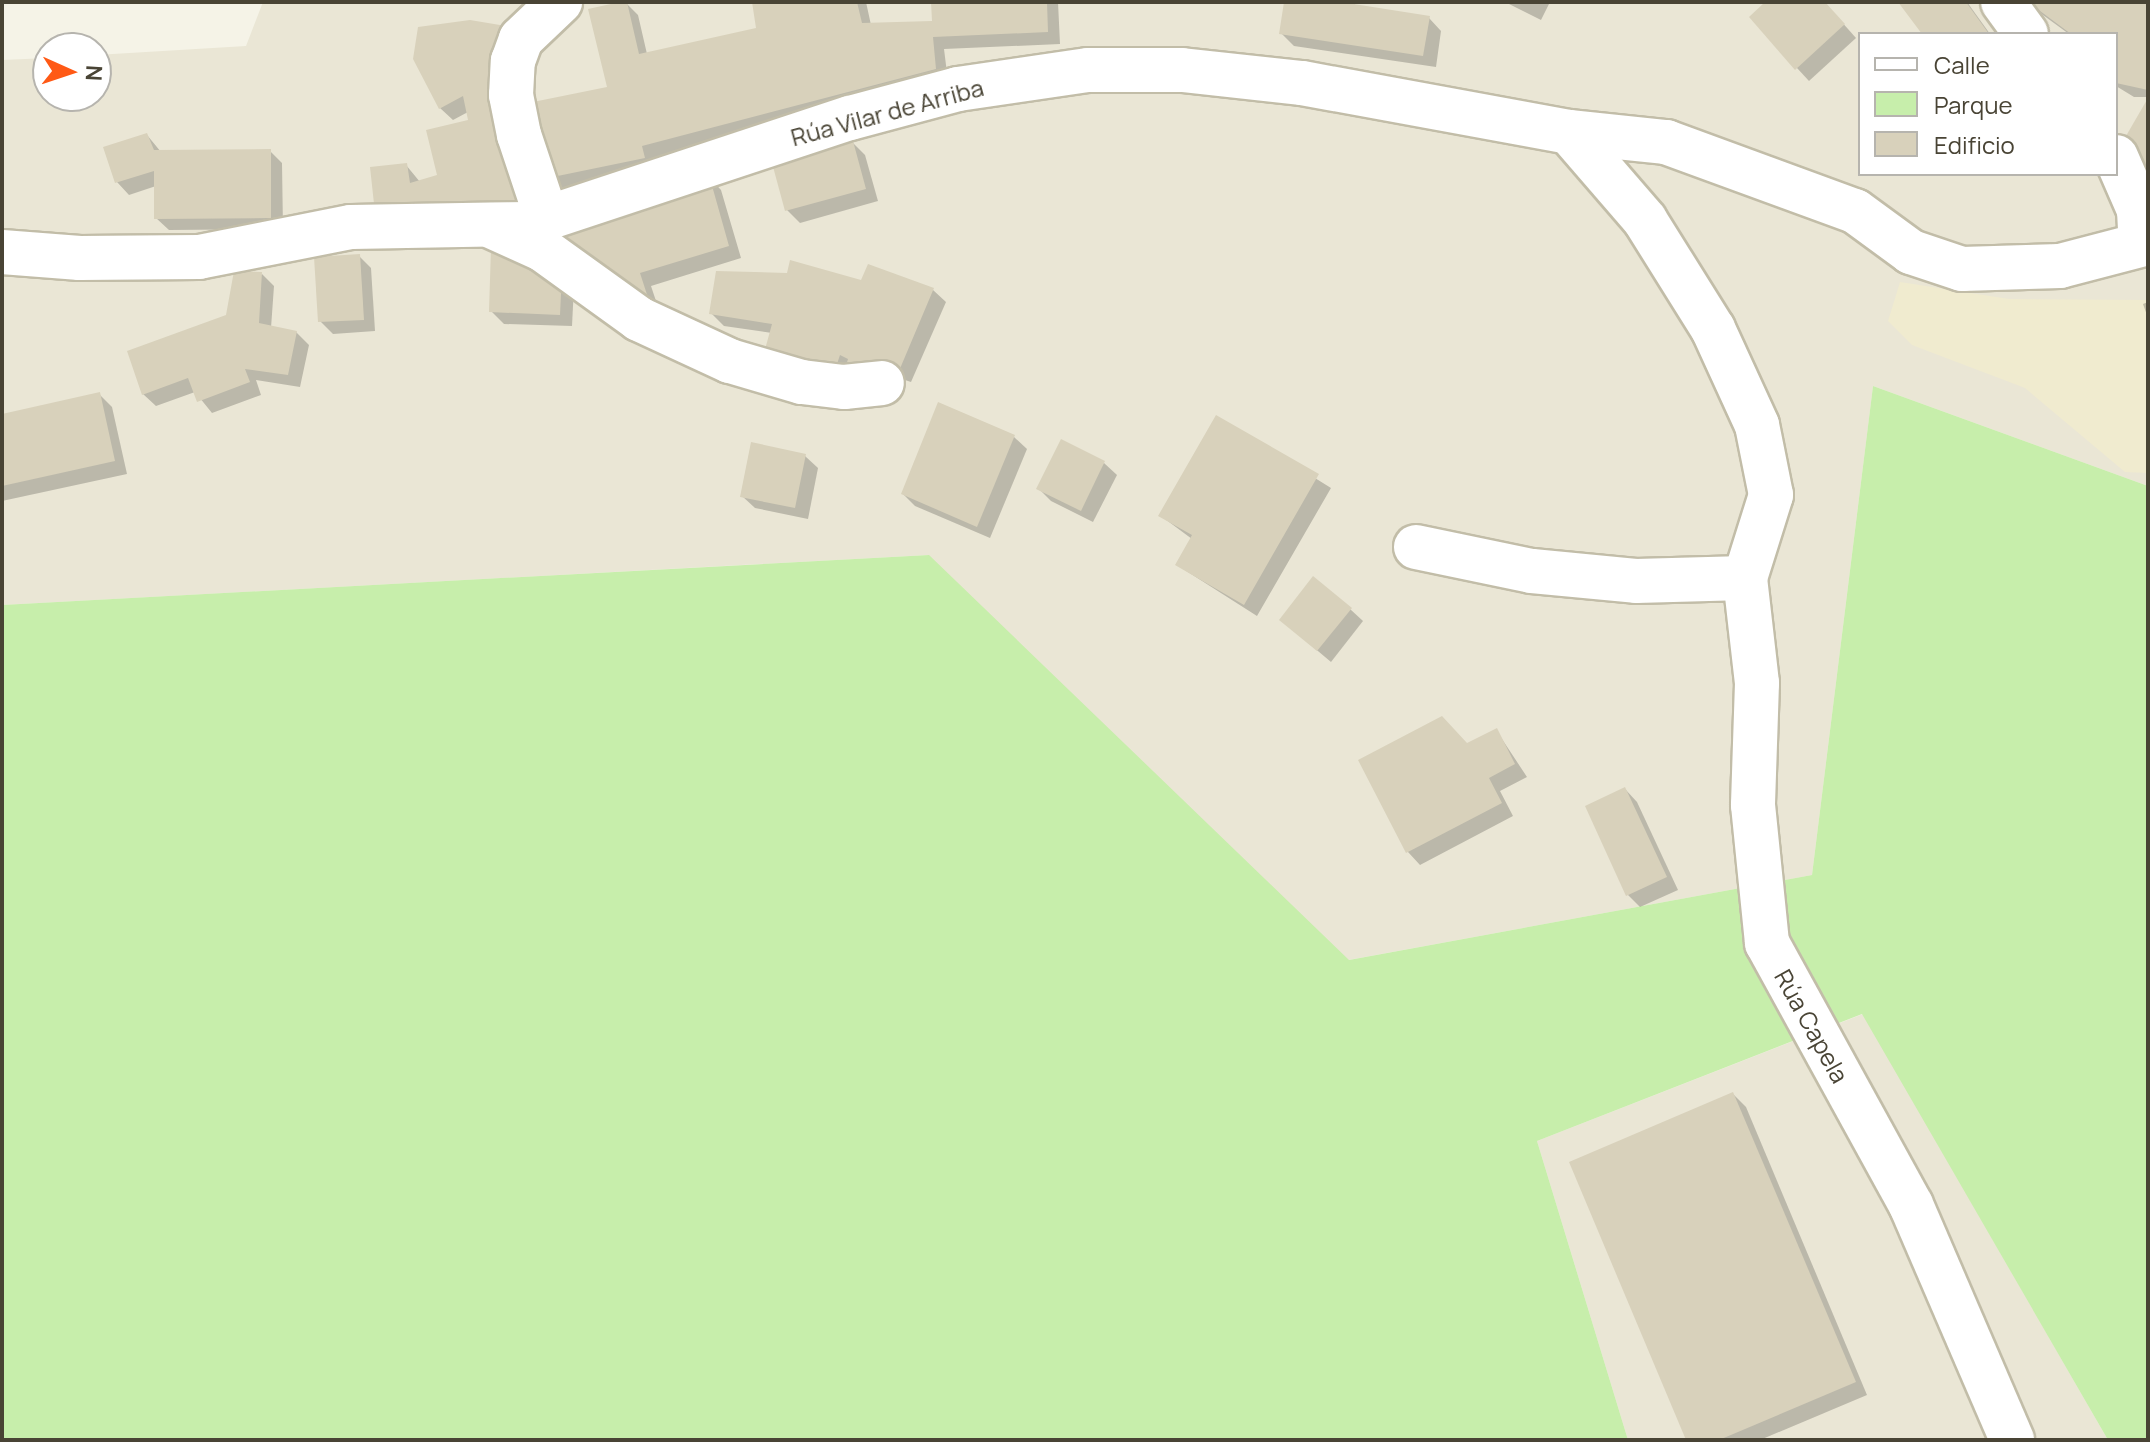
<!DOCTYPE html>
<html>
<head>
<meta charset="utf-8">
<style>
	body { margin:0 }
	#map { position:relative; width:2150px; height:1442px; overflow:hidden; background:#f5f3e7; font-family:Manrope,sans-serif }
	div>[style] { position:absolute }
	.residential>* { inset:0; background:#eae6d5 }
	.education>* { inset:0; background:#f0ebcf }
	.green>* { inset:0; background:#c7eeab }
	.shadow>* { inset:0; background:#0003 }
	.building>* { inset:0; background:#d8d1bb }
	.roads { filter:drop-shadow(2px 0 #c2bda8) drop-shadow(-2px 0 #c2bda8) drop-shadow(0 2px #c2bda8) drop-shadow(0 -2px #c2bda8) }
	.street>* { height:44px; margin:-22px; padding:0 22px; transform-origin:22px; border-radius:22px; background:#fff }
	span { translate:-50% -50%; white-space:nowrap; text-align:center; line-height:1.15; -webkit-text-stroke:7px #fff; paint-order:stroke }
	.street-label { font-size:24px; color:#494435 }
	.frame { position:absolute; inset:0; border:4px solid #494435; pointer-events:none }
	.legend { position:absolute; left:1858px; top:32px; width:260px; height:144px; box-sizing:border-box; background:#fff; border:2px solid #b6b4ae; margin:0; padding:10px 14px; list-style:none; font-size:24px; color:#494435 }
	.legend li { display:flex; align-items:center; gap:16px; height:40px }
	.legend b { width:40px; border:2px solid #b6b4ae }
	.north { position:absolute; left:32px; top:32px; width:80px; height:80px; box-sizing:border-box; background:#fff; border:2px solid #b6b4ae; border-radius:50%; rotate:93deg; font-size:22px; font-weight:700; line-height:32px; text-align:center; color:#494435 }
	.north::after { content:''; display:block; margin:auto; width:28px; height:36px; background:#ff5915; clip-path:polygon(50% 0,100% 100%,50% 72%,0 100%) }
</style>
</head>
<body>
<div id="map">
	<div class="residential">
		<div style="clip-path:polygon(evenodd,263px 2px,2148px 2px,2148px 486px,1873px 386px,1812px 875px,1343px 961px,928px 555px,2px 605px,2px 60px,48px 58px,48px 96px,96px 96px,96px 55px,246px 46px,263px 2px,1860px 34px,2116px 34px,2116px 174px,1860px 174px,1860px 34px)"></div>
		<div style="clip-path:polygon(1863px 1014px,2108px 1440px,1628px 1440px,1537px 1141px)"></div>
	</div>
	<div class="education">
		<div style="clip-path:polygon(1900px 282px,2009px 299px,2148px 300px,2148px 473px,2125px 472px,2025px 388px,1912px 345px,1888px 321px)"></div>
	</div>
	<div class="green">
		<div style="clip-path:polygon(1873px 386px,2148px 486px,2148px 1440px,2108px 1440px,1862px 1014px,1537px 1141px,1628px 1440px,2px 1440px,2px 605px,929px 555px,1349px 960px,1812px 875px)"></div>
	</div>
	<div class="shadow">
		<div style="clip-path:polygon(754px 2px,866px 2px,871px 25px,934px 23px,933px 2px,1058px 2px,1060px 44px,944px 49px,948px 81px,654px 159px,656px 170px,557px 190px,545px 178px,609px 88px,626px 3px,638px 15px,647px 54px,758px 30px)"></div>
		<div style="clip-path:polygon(1286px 2px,1355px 2px,1354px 7px,1429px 18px,1441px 31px,1436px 67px,1294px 46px,1281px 33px)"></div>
		<div style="clip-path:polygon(1505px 2px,1550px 2px,1541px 20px)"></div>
		<div style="clip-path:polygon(1768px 2px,1824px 2px,1856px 38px,1809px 81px,1797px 68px)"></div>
		<div style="clip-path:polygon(1901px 2px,1967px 2px,1990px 34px,1924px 34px)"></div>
		<div style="clip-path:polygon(2025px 2px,2148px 2px,2148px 97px,2134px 97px,2116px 86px,2116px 34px,2069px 34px)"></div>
		<div style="clip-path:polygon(499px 27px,512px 39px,539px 220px,389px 225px,406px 165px,420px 182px,439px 176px,470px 121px,468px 112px,453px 120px,440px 108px)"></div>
		<div style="clip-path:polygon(147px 135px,161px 152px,270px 151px,282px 163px,283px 229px,169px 230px,156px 218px,156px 186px,129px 195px,117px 182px)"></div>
		<div style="clip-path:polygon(853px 143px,865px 155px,878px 201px,800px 223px,787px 210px)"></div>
		<div style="clip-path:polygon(709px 177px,721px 190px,741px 258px,651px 286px,663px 322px,574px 261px)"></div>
		<div style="clip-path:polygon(359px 256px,371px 268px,375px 331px,333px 334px,320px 321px)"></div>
		<div style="clip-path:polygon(262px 274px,274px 286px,271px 328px,296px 332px,309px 345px,300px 387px,256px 380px,261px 395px,212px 413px,195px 392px,156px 406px,143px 394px,227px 317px)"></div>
		<div style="clip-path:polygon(862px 282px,933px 290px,946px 302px,911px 382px,890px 375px,885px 388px,772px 333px,724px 326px,711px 313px)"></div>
		<div style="clip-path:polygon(574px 286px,572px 326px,504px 324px,491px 311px)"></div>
		<div style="clip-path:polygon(2148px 302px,2148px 318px,2143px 304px)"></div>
		<div style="clip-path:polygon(99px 394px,112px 407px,127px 474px,2px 501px,2px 416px)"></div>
		<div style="clip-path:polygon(939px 405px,1014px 437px,1027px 449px,990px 538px,915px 506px,903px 494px)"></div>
		<div style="clip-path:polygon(1217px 417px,1331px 488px,1257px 616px,1177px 565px,1192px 539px,1161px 516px)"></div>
		<div style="clip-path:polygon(805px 456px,818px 468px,808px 519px,755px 508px,742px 496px)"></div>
		<div style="clip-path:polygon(1104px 463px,1117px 475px,1093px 522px,1051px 501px,1039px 489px)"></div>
		<div style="clip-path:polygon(1350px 609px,1363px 621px,1331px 662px,1281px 620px)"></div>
		<div style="clip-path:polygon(1496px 730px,1527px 777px,1500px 791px,1513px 816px,1420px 865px,1408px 852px,1360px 761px,1468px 745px)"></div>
		<div style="clip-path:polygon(1625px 789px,1637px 802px,1678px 890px,1640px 907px,1628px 895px)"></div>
		<div style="clip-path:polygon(1733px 1094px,1746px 1107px,1867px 1395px,1760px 1440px,1688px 1440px)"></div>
	</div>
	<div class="building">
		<div style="clip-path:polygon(620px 2px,627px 2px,639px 54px,756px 28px,752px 2px,857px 2px,862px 23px,932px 21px,931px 2px,1047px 2px,1048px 32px,933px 37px,936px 69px,642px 146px,645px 158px,543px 179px,528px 103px,607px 87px,588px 9px)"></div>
		<div style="clip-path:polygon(1284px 2px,1341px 2px,1430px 16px,1423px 56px,1279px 34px)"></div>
		<div style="clip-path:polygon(1765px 2px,1825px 2px,1845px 24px,1795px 70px,1749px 17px)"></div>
		<div style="clip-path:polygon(1898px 2px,1966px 2px,1989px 34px,1922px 34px)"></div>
		<div style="clip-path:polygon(2028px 2px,2148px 2px,2148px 90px,2116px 83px,2116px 34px,2071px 34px)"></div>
		<div style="clip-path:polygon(470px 20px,500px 25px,503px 114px,527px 208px,375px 213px,370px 167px,407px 163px,410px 183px,437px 175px,426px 130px,468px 120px,463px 96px,439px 109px,413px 59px,418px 27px)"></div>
		<div style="clip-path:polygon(2148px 98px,2148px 175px,2126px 136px)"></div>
		<div style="clip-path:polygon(147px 133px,154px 150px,271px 149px,271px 218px,154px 219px,154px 171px,115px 183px,103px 147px)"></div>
		<div style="clip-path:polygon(853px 141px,866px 189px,785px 211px,772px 163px)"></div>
		<div style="clip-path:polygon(709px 175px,729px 246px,640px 273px,653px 313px,554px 232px)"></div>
		<div style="clip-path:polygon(491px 247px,562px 272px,560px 315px,489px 312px)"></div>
		<div style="clip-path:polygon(360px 254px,364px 320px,318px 322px,314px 257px)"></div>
		<div style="clip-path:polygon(790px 260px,861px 280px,868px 264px,934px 288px,899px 371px,843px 375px,848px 359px,840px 355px,834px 373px,764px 353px,772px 324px,709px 314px,716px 271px,787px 273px)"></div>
		<div style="clip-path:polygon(234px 271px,262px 272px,259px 323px,297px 331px,288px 375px,245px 369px,250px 382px,197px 402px,188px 378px,142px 395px,127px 351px,226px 315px)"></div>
		<div style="clip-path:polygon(100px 392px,115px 461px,2px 486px,2px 414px)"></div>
		<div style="clip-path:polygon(938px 402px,1015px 435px,977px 527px,901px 494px)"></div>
		<div style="clip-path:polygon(1216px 415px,1319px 474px,1244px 605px,1175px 565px,1192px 535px,1158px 516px)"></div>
		<div style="clip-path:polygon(1061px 439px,1105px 461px,1081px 511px,1036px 489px)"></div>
		<div style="clip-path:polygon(751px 442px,806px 454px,795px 508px,740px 497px)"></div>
		<div style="clip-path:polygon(1313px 576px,1352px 608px,1317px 651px,1279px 620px)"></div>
		<div style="clip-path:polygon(1442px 716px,1467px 743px,1497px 728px,1515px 764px,1489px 778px,1502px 803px,1406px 853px,1358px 760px)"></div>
		<div style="clip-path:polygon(1625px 787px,1667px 877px,1626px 896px,1585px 806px)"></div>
		<div style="clip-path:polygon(1733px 1092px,1856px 1382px,1719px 1440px,1686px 1440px,1569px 1162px)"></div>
	</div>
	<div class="roads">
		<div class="street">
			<div style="left:2003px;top:2px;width:39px;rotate:54deg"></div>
			<div style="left:2116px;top:157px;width:58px;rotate:66.5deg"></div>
			<div style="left:2139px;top:210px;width:33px;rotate:87deg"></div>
			<div style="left:547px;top:219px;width:89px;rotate:-108.4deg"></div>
			<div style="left:519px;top:135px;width:41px;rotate:-101.3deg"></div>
			<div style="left:511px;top:95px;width:34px;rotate:-87deg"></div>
			<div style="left:513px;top:61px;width:23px;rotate:-70deg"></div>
			<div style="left:521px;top:39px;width:54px;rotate:-43.5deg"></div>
			<div style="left:493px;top:227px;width:54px;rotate:24.2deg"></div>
			<div style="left:542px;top:249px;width:120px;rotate:35.8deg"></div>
			<div style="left:639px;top:319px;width:100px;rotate:24.8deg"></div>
			<div style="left:730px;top:361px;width:75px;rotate:16.3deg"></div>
			<div style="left:802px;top:382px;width:42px;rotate:6.8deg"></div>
			<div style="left:844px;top:387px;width:38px;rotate:-6deg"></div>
			<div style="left:2px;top:252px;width:78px;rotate:4.4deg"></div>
			<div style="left:80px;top:258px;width:119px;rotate:-0.5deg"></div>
			<div style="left:199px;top:257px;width:155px;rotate:-11.2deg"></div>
			<div style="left:351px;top:227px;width:178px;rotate:-1deg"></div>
			<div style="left:529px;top:224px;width:338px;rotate:-18.3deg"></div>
			<div style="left:850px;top:118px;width:112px;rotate:-15deg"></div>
			<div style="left:958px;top:89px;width:131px;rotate:-8.3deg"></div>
			<div style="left:1088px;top:70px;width:94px"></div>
			<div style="left:1182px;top:70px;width:121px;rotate:6.2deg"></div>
			<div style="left:1302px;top:83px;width:271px;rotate:10.4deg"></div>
			<div style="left:1569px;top:132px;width:98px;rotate:5.9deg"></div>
			<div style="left:1666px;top:142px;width:201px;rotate:20.1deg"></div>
			<div style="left:1855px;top:211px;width:69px;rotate:36.2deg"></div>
			<div style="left:1911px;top:252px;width:54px;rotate:18.4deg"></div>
			<div style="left:1962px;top:269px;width:98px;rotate:-1.8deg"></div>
			<div style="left:2060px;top:266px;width:91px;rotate:-14.6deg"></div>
			<div style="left:1416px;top:547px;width:118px;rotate:11.7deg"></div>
			<div style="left:1532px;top:571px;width:104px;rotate:5.5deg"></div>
			<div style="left:1636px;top:581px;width:109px;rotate:-1.6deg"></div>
			<div style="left:1745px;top:578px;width:87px;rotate:-72.6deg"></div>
			<div style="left:1771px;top:495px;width:71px;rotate:-101.3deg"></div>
			<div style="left:1757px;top:425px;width:106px;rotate:-114.6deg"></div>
			<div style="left:1713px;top:329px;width:128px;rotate:-122deg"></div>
			<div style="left:1645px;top:220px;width:116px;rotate:-130.8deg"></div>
			<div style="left:1745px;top:578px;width:106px;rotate:83.5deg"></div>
			<div style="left:1757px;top:683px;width:122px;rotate:91.9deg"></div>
			<div style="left:1753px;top:805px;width:139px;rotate:84.2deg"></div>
			<div style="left:1767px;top:943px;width:299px;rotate:61.2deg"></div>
			<div style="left:1911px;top:1205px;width:256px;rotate:66.7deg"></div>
		</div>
	</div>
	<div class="street-label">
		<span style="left:887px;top:112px;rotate:-15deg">Rúa Vilar de Arriba</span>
		<span style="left:1812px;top:1026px;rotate:61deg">Rúa Capela</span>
	</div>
	<div class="frame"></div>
	<ul class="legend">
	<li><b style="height:10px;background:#fff"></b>Calle</li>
	<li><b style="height:22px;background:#c7eeab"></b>Parque</li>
	<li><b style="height:22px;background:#d8d1bb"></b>Edificio</li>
	</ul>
	<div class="north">N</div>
</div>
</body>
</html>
